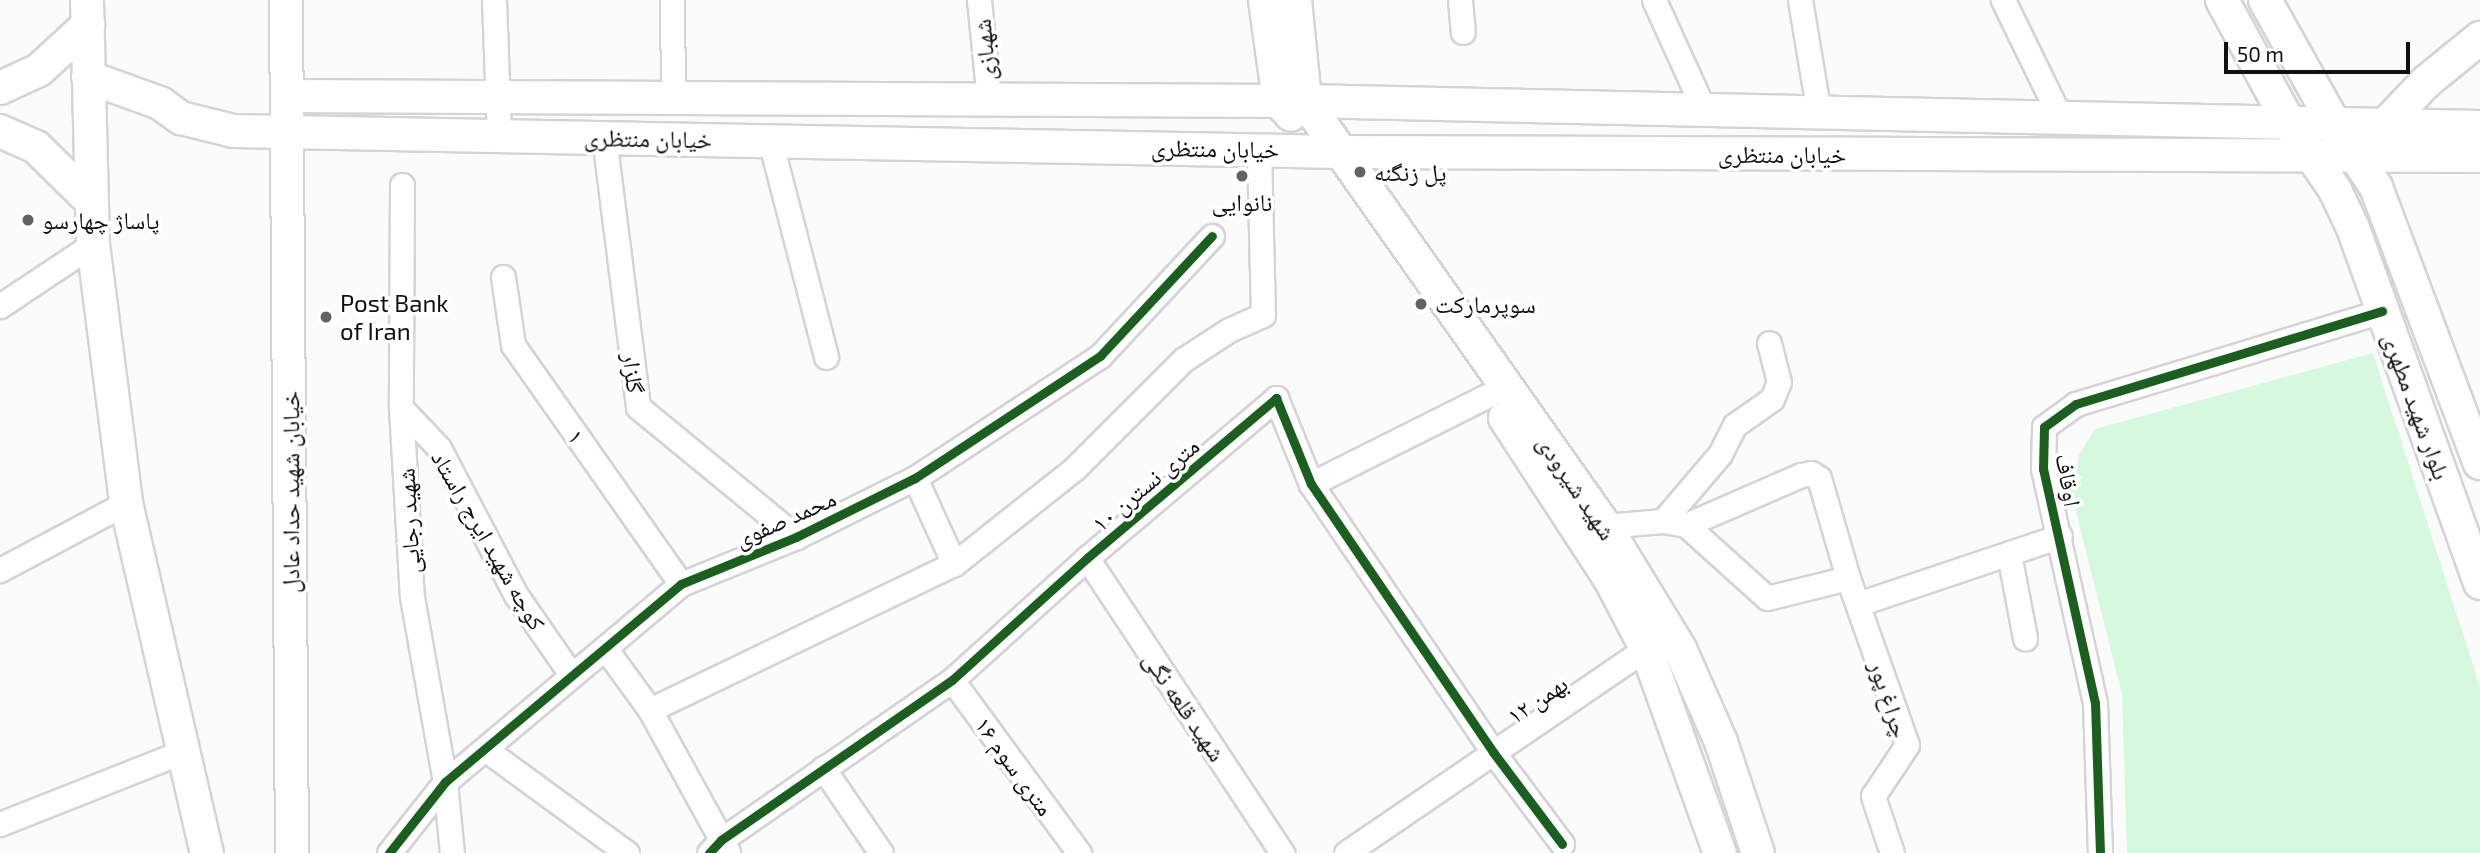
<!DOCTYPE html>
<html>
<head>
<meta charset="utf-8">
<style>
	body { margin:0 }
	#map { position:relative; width:2480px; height:853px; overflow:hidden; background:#fbfbfc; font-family:"Exo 2","Noto Naskh Arabic",sans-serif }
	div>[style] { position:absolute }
	.green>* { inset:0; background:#d6f8df }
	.roads { filter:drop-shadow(2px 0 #d4d4d5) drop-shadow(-2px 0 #d4d4d5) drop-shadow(0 2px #d4d4d5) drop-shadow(0 -2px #d4d4d5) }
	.street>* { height:23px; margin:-11.5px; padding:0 11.5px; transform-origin:11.5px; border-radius:11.5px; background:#fefeff }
	.secondary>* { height:32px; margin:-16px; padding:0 16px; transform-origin:16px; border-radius:16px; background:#fefeff }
	.cycleway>* { height:9px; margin:-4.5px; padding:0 4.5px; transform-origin:4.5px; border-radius:4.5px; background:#1b5e20 }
	.dots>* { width:19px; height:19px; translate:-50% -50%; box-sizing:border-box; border:4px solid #fff; border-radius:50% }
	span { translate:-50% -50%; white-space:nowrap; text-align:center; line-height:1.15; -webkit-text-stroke:7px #fff; paint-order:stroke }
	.street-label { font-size:24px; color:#101011 }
	.poi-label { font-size:24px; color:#101011 }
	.left { translate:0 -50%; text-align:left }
	.scale { position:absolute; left:2224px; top:42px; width:186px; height:32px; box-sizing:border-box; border:4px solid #101011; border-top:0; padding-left:9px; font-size:21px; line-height:24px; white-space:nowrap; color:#101011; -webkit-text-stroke:5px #fff; paint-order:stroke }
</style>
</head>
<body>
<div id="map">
	<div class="green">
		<div style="clip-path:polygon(2373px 353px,2480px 687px,2480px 853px,2127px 853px,2122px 694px,2071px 492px,2079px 455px,2095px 429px)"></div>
	</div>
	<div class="roads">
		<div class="street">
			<div style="left:494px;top:0;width:135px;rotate:87.9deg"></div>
			<div style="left:672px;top:0;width:98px;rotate:89.4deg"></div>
			<div style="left:979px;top:0;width:101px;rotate:84.3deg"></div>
			<div style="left:1460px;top:0;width:32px;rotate:85deg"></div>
			<div style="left:1654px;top:0;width:123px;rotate:65.5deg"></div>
			<div style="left:1800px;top:0;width:116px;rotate:80.5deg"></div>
			<div style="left:2003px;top:0;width:130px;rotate:64deg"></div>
			<div style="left:604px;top:137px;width:272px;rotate:82.8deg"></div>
			<div style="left:638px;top:407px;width:205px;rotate:39.4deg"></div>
			<div style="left:770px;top:140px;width:224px;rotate:75.5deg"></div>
			<div style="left:402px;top:185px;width:223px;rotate:90.3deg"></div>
			<div style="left:401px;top:408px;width:189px;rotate:86.7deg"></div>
			<div style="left:412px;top:597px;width:188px;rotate:79.9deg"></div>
			<div style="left:445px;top:782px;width:71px;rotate:84.4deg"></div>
			<div style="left:503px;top:277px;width:69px;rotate:81.6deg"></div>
			<div style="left:513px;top:345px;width:292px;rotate:54.9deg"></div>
			<div style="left:0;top:306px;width:112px;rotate:-33.7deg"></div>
			<div style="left:401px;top:408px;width:55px;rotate:46.5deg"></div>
			<div style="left:439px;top:448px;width:166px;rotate:62.4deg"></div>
			<div style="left:516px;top:595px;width:98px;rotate:55.3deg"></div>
			<div style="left:915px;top:478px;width:94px;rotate:65.6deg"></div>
			<div style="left:1311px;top:484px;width:199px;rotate:-26.6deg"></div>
			<div style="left:1663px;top:521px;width:88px;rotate:-49.6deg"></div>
			<div style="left:1720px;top:454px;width:33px;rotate:-63deg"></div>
			<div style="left:1735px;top:425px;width:45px;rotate:-35.1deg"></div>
			<div style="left:1772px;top:399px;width:18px;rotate:-68deg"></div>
			<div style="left:1779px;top:382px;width:40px;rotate:-104.4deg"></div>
			<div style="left:1686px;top:525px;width:125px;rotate:-23.5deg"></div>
			<div style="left:1801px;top:475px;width:10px;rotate:-11deg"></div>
			<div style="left:1811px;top:473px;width:9px;rotate:32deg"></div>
			<div style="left:1819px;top:478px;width:104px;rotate:73.8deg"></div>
			<div style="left:1848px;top:578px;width:177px;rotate:70.5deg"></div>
			<div style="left:1907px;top:745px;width:61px;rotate:123.7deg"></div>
			<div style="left:1873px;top:796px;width:60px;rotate:71.6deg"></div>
			<div style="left:1605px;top:526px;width:58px;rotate:-4.9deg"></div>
			<div style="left:1663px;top:521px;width:23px;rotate:10deg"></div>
			<div style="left:1686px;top:525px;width:109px;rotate:42deg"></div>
			<div style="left:1767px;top:598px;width:83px;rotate:-13.9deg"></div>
			<div style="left:2009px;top:554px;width:86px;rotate:79.2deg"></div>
			<div style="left:1087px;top:558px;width:354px;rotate:56.5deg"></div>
			<div style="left:0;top:570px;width:143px;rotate:-28deg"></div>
			<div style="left:1858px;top:604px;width:213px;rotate:-18.6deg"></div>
			<div style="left:605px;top:648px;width:77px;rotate:54deg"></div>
			<div style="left:650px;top:710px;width:162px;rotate:61.2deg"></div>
			<div style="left:952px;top:680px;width:215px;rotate:53.7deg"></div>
			<div style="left:650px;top:710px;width:337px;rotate:-25.7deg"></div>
			<div style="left:954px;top:564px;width:154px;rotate:-38.4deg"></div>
			<div style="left:1075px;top:468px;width:153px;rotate:-45deg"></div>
			<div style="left:1183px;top:360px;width:55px;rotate:-33.1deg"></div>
			<div style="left:1229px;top:330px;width:37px;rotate:-24deg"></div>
			<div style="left:1263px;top:315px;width:166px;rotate:-91.4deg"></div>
			<div style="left:485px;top:749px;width:176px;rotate:36.2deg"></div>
			<div style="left:823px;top:768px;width:103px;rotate:55.7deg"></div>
			<div style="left:0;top:824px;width:198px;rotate:-21.6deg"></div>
			<div style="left:389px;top:853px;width:90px;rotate:-51.7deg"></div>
			<div style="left:445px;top:782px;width:308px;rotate:-40deg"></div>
			<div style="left:681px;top:584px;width:124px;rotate:-22.2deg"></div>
			<div style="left:796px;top:537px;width:133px;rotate:-26.4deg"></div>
			<div style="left:915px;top:478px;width:222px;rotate:-33.4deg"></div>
			<div style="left:1100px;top:356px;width:164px;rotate:-47deg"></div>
			<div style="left:709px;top:853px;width:18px;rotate:-47deg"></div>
			<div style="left:721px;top:840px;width:281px;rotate:-34.7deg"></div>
			<div style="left:952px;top:680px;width:182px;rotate:-42.1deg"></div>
			<div style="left:1087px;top:558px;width:248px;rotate:-40.2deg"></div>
			<div style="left:1276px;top:398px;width:93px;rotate:67.9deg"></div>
			<div style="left:1311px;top:484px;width:324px;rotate:55.8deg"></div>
			<div style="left:1493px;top:752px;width:115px;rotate:53.1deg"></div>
			<div style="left:1346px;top:853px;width:363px;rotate:-34.3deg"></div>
			<div style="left:2100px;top:853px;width:150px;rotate:-91.9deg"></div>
			<div style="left:2095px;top:703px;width:240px;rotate:-102.5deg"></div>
			<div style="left:2043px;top:469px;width:42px;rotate:-88.6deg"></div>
			<div style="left:2044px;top:427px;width:39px;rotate:-36deg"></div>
			<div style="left:2076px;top:404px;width:320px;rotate:-16.9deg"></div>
		</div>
		<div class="secondary">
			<div style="left:87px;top:0;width:244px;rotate:88.6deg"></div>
			<div style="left:93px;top:244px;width:261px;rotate:82.7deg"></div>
			<div style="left:126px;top:503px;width:359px;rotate:77deg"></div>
			<div style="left:286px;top:0;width:853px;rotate:89.6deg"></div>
			<div style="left:1265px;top:0;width:102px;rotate:82.1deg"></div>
			<div style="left:1279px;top:101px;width:18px;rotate:49deg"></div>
			<div style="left:1295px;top:0;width:101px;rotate:84.3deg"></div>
			<div style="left:1305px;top:101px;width:520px;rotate:54.78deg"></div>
			<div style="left:1605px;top:526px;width:144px;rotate:58.6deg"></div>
			<div style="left:1680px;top:649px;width:102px;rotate:66.2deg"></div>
			<div style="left:1721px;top:742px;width:117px;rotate:71.6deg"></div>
			<div style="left:2222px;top:0;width:140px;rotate:61.4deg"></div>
			<div style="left:2289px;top:123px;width:81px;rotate:55.5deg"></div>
			<div style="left:2335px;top:190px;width:42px;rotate:64.7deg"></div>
			<div style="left:2353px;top:228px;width:377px;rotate:70.3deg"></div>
			<div style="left:2265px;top:0;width:143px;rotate:60.8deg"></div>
			<div style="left:2335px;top:125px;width:74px;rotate:56.5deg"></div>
			<div style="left:2376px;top:187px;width:295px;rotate:69.4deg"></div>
			<div style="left:88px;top:77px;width:77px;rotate:19.9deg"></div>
			<div style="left:160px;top:103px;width:26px;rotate:36deg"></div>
			<div style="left:181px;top:118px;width:54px;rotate:14deg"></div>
			<div style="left:233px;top:131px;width:1107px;rotate:1.09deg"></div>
			<div style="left:1340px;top:152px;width:1140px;rotate:0.2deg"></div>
			<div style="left:0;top:88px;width:43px;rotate:-24.8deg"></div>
			<div style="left:39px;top:70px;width:67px;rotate:-42.6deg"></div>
			<div style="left:288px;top:96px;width:1017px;rotate:0.28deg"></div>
			<div style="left:1305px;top:101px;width:1175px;rotate:1.27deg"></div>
			<div style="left:0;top:131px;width:39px;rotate:24deg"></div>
			<div style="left:36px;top:147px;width:74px;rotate:44.5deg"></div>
			<div style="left:2385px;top:138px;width:12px;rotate:-95deg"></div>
			<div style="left:2384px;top:126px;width:61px;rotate:-46.3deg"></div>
			<div style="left:2426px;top:82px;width:70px;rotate:-39.2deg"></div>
			<div style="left:1505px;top:418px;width:192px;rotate:56.9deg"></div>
			<div style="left:1610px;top:579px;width:78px;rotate:62.4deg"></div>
			<div style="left:1646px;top:648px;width:218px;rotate:70.2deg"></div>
		</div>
	</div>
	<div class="cycleway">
		<div style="left:389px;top:853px;width:90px;rotate:-51.7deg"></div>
		<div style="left:445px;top:782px;width:308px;rotate:-40deg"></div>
		<div style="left:681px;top:584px;width:124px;rotate:-22.2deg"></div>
		<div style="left:796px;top:537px;width:133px;rotate:-26.4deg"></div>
		<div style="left:915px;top:478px;width:222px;rotate:-33.4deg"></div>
		<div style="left:1100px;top:356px;width:164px;rotate:-47deg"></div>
		<div style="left:709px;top:853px;width:18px;rotate:-47deg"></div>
		<div style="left:721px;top:840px;width:281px;rotate:-34.7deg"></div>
		<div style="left:952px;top:680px;width:182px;rotate:-42.1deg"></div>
		<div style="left:1087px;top:558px;width:248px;rotate:-40.2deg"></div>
		<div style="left:1276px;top:398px;width:93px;rotate:67.9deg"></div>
		<div style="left:1311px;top:484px;width:324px;rotate:55.8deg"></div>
		<div style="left:1493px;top:752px;width:115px;rotate:53.1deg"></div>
		<div style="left:2100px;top:853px;width:150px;rotate:-91.9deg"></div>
		<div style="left:2095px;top:703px;width:240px;rotate:-102.5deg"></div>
		<div style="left:2043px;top:469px;width:42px;rotate:-88.6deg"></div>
		<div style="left:2044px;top:427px;width:39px;rotate:-36deg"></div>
		<div style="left:2076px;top:404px;width:320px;rotate:-16.9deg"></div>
	</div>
	<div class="dots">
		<div style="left:1360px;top:172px;background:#626263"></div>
		<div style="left:1242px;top:176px;background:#626263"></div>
		<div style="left:28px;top:220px;background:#626263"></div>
		<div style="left:1421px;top:304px;background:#626263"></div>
		<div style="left:326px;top:317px;background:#626263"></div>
	</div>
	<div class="street-label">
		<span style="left:984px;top:50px;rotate:-95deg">شهبازی</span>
		<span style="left:648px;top:138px;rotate:1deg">خیابان منتظری</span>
		<span style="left:1215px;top:148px;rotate:1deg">خیابان منتظری</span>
		<span style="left:1782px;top:154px">خیابان منتظری</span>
		<span style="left:634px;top:373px;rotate:83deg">گلزار</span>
		<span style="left:2417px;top:406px;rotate:70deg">بلوار شهید مطهری</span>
		<span style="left:577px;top:436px;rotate:55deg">۱</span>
		<span style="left:2069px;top:480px;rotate:80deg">اوقاف</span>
		<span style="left:1145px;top:484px;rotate:-40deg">۱۰ متری نسترن</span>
		<span style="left:1577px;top:487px;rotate:56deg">شهید شیرودی</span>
		<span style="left:290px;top:492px;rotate:-90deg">خیابان شهید حداد عادل</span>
		<span style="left:785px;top:518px;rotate:-24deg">محمد صفوی</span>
		<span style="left:408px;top:521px;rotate:-93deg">شهید رجایی</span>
		<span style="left:489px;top:540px;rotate:60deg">کوچه شهید ایرج راستاد</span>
		<span style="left:1537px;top:699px;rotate:-34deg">۱۲ بهمن</span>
		<span style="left:1890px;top:699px;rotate:72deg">چراغ پور</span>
		<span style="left:1185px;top:706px;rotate:56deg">شهید قلعه نگی</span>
		<span style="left:1015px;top:766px;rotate:54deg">۱۶ متری سوم</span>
	</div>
	<div class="poi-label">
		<span class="left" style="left:1374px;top:172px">پل زنگنه</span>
		<span style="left:1242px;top:202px">نانوایی</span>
		<span class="left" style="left:42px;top:220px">پاساژ چهارسو</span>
		<span class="left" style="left:340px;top:317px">Post Bank<br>of Iran</span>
		<span class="left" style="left:1435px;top:304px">سوپرمارکت</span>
	</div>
	<div class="scale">50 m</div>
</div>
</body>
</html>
